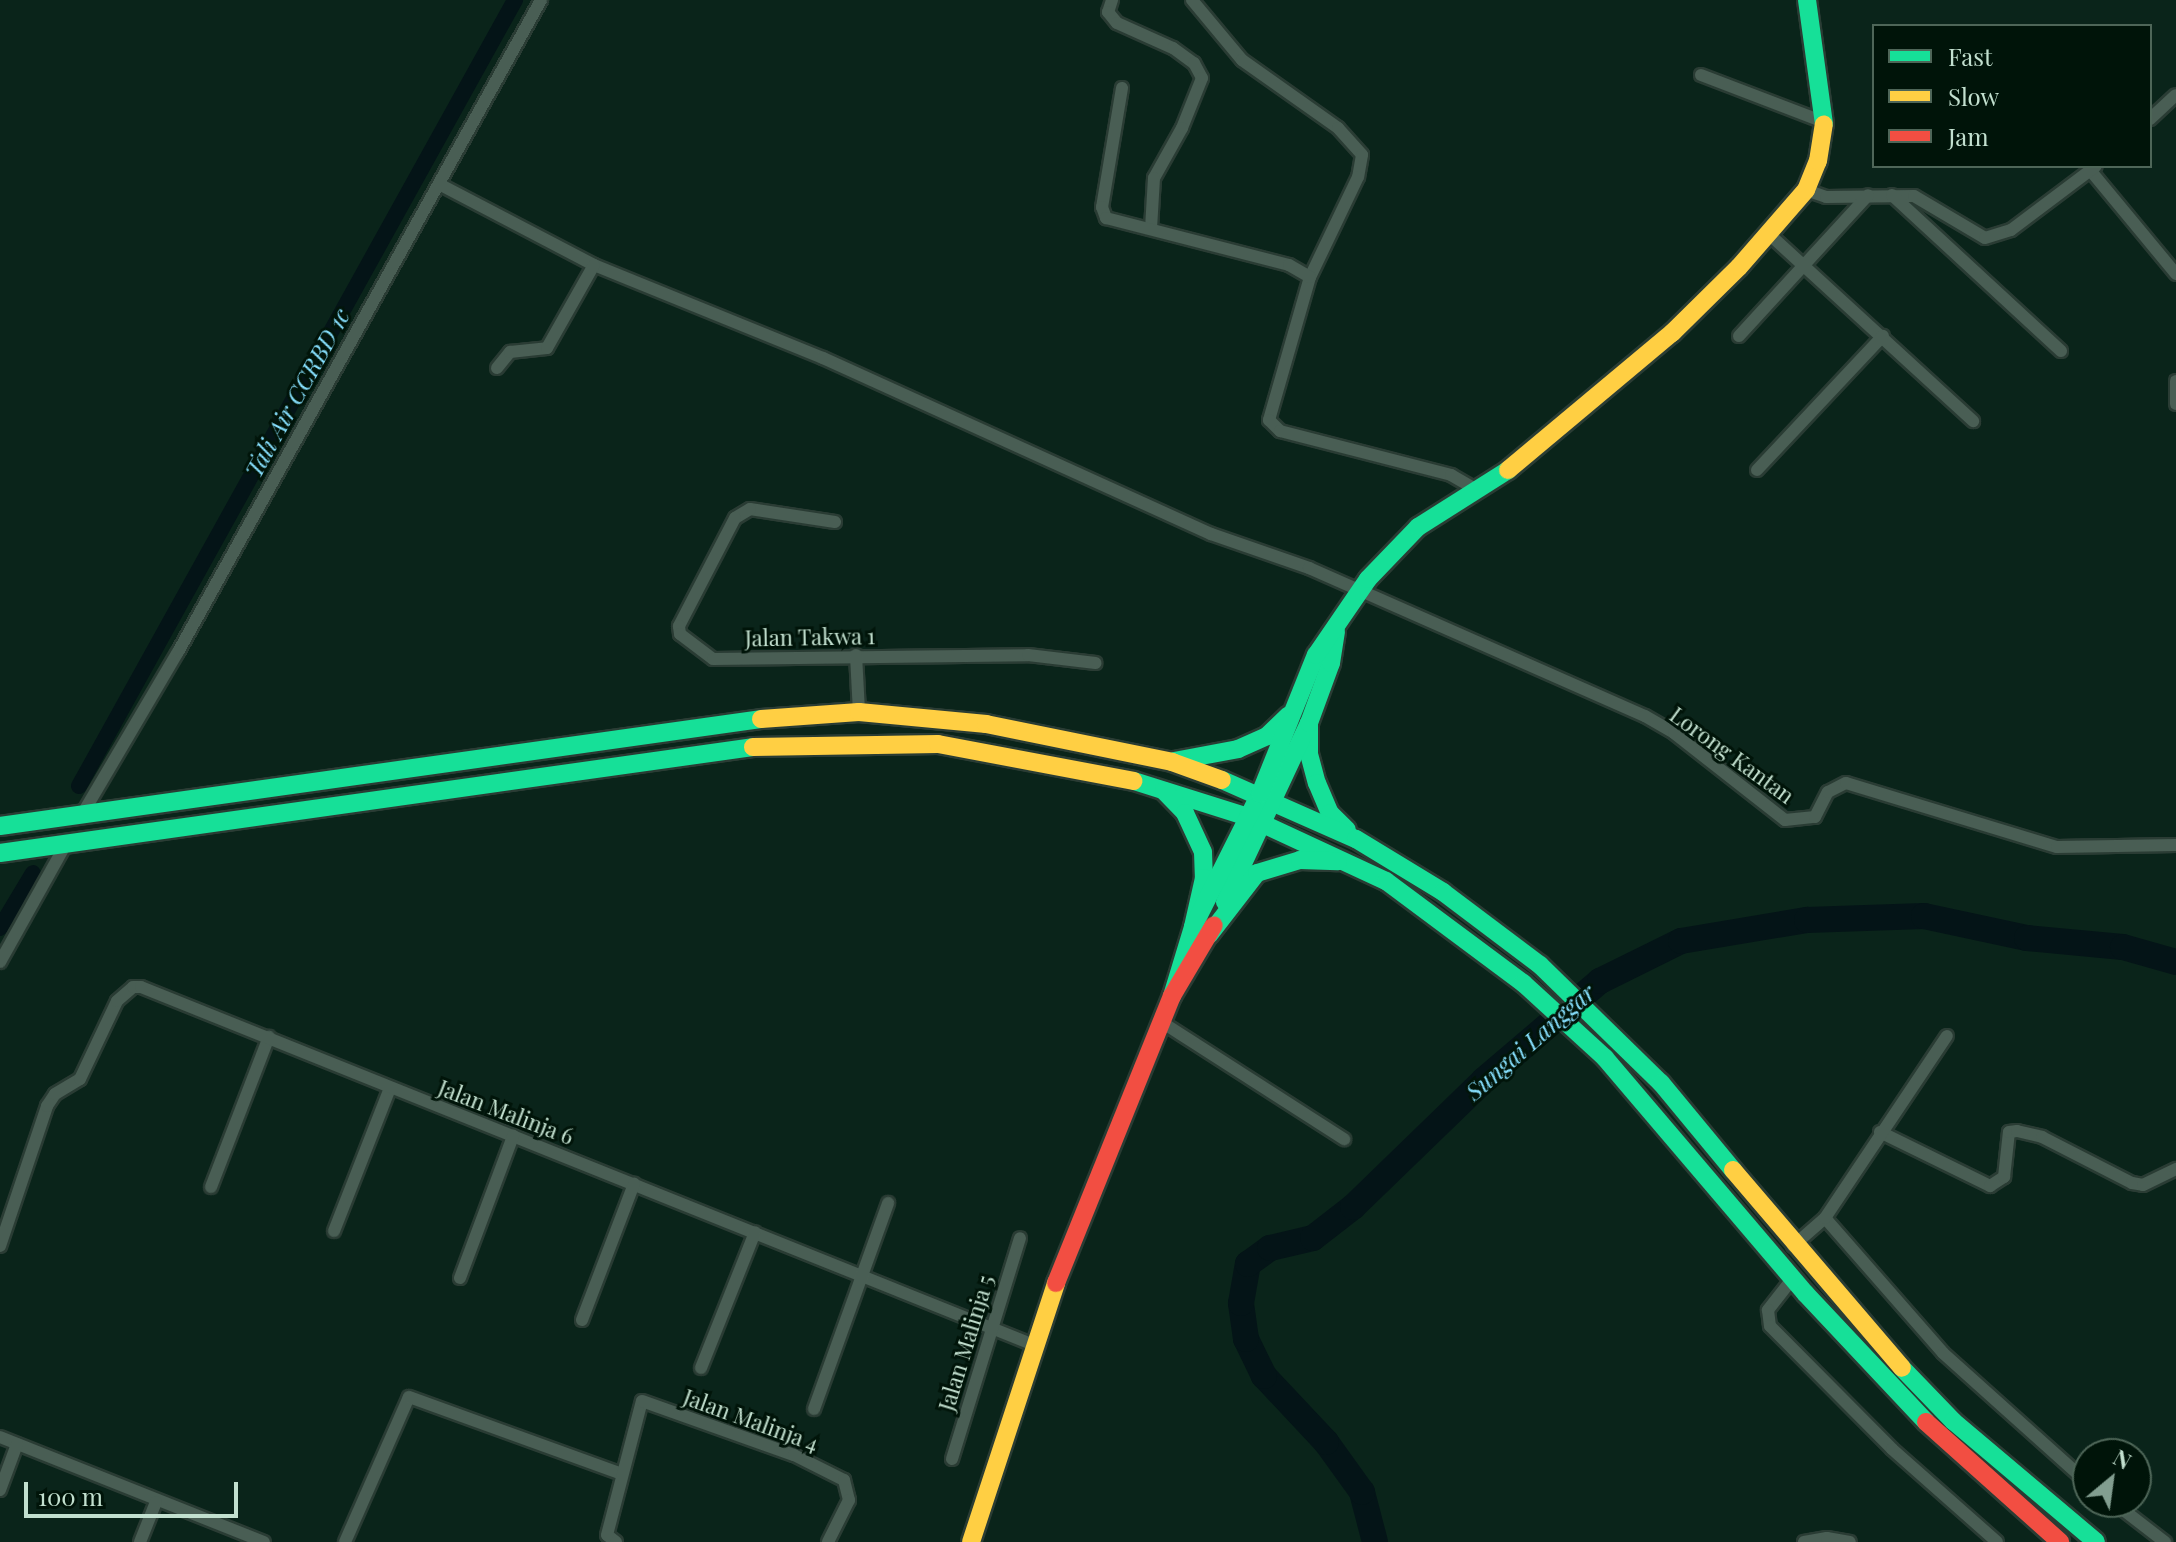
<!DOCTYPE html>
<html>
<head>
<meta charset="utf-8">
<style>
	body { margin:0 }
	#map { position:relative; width:2176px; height:1542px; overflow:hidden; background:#0a241a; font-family:"Playfair Display",serif }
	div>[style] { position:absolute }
	.canal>* { height:16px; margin:-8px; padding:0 8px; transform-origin:8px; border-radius:8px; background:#041417 }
	.river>* { height:26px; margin:-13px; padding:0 13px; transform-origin:13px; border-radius:13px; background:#041417 }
	.roads { filter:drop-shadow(2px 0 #2a3c34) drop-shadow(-2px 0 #2a3c34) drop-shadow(0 2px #2a3c34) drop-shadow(0 -2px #2a3c34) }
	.street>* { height:12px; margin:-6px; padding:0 6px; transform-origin:6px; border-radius:6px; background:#495e54 }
	.fast>* { height:18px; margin:-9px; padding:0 9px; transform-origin:9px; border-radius:9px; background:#16e098 }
	.slow>* { height:18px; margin:-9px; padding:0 9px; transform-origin:9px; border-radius:9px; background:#ffcf43 }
	.jam>* { height:18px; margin:-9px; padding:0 9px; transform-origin:9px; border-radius:9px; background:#f24e42 }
	span { translate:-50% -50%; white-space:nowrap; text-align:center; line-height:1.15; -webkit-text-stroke:6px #001409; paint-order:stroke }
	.street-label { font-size:22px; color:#c2e0cf }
	.water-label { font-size:24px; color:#85defc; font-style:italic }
	.legend { position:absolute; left:1872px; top:24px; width:280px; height:144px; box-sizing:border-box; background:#001409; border:2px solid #4e6658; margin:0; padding:10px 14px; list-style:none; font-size:24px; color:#c2e0cf }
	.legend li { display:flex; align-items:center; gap:16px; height:40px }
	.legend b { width:40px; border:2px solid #4e6658 }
	.north { position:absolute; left:2072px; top:1438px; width:80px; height:80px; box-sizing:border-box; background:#001409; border:2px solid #4e6658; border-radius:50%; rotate:29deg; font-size:22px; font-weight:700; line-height:32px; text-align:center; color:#c2e0cf }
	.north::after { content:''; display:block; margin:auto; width:28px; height:36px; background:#829e90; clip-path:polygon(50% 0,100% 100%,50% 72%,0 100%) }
	.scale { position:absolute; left:24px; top:1482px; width:214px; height:36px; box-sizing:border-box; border:4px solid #c2e0cf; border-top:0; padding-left:10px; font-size:24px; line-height:28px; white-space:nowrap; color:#c2e0cf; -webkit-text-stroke:6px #001409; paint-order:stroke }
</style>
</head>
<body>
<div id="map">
	<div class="canal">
		<div style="left:79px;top:786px;width:899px;rotate:-60.98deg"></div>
		<div style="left:0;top:928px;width:64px;rotate:-59deg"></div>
	</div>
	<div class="river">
		<div style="left:1375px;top:1542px;width:52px;rotate:-104.6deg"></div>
		<div style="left:1362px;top:1492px;width:62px;rotate:-125.8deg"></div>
		<div style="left:1326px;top:1442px;width:91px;rotate:-133.2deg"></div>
		<div style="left:1264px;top:1376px;width:41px;rotate:-115.9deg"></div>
		<div style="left:1246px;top:1339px;width:36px;rotate:-98deg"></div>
		<div style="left:1241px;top:1303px;width:40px;rotate:-80deg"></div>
		<div style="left:1248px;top:1264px;width:27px;rotate:-36deg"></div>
		<div style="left:1270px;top:1248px;width:44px;rotate:-13.1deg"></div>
		<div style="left:1313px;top:1238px;width:51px;rotate:-37.8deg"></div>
		<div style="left:1353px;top:1207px;width:182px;rotate:-44.1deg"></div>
		<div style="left:1484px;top:1080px;width:153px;rotate:-40.5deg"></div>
		<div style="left:1600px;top:981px;width:90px;rotate:-26.3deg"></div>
		<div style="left:1681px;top:941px;width:128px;rotate:-9.5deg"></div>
		<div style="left:1807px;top:920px;width:117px;rotate:-2deg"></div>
		<div style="left:1924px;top:916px;width:105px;rotate:12.1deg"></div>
		<div style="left:2027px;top:938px;width:96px;rotate:5.4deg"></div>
		<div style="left:2123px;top:947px;width:55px;rotate:15.8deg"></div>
	</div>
	<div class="roads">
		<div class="street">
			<div style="left:1112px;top:0;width:13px;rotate:108deg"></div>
			<div style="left:1108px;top:12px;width:14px;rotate:51deg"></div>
			<div style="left:1117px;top:23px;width:61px;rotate:24.1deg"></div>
			<div style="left:1173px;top:48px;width:26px;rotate:36deg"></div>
			<div style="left:1194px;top:63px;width:17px;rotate:62deg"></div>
			<div style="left:1202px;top:78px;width:54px;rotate:111.8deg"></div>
			<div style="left:1182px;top:128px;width:57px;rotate:119.2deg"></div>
			<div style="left:1154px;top:178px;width:51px;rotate:93.4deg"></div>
			<div style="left:1192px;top:0;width:78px;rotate:50.2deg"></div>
			<div style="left:1242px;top:60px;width:118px;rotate:35.3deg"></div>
			<div style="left:1338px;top:128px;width:36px;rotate:48deg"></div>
			<div style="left:1362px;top:155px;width:22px;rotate:100deg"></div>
			<div style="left:1358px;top:177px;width:111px;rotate:115.6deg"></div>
			<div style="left:1310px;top:277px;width:149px;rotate:106deg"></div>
			<div style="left:1269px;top:420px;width:16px;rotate:45deg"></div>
			<div style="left:1280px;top:431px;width:177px;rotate:14.4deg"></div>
			<div style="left:1451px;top:475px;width:32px;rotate:30deg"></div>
			<div style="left:1701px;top:75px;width:132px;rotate:20.9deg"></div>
			<div style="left:1122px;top:88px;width:121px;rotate:99.5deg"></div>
			<div style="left:1102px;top:207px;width:12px;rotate:70deg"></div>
			<div style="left:1106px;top:218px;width:189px;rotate:14.4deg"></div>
			<div style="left:1289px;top:265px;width:24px;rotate:30deg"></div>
			<div style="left:2150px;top:119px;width:35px;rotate:-43deg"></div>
			<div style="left:2090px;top:170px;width:135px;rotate:50.4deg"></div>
			<div style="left:439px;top:184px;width:175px;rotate:27.6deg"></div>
			<div style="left:594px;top:265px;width:247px;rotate:22.1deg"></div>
			<div style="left:823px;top:358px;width:426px;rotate:24.4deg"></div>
			<div style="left:1211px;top:534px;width:104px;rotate:19.1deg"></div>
			<div style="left:1309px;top:568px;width:367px;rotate:23.8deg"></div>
			<div style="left:1645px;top:716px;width:34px;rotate:30deg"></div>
			<div style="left:1674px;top:733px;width:141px;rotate:38.1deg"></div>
			<div style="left:1785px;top:820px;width:30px;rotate:-6deg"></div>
			<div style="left:1815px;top:817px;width:28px;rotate:-63deg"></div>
			<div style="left:1828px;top:792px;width:20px;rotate:-27deg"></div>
			<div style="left:1846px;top:783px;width:220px;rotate:16.9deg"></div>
			<div style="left:2057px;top:847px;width:119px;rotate:-1deg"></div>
			<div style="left:1806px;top:190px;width:21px;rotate:19deg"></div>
			<div style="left:1826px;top:197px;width:88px;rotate:-0.7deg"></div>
			<div style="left:1914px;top:196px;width:82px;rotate:30.6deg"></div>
			<div style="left:1985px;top:238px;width:27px;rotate:-17deg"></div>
			<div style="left:2011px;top:230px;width:106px;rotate:-37deg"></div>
			<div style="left:1892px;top:195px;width:230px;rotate:42.7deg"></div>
			<div style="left:1769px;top:234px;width:277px;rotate:42.5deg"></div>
			<div style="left:1739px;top:336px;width:191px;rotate:-47.5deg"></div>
			<div style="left:497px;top:368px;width:21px;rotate:-51deg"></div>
			<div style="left:510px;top:352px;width:37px;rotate:-6deg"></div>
			<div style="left:547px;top:348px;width:95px;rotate:-60.5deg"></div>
			<div style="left:2176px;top:381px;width:23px;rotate:90deg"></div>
			<div style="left:1757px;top:470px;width:184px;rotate:-46.8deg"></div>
			<div style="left:835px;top:522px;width:86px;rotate:-171.3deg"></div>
			<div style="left:750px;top:509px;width:17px;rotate:149deg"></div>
			<div style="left:735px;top:518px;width:122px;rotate:117.4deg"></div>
			<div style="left:679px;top:626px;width:8px;rotate:83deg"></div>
			<div style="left:680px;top:634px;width:41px;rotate:37.1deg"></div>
			<div style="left:713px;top:659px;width:315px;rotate:-0.7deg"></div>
			<div style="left:1028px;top:655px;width:68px;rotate:6.7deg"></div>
			<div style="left:856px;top:655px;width:57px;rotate:87deg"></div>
			<div style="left:83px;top:813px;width:187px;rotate:-59.5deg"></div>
			<div style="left:178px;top:652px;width:746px;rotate:-60.89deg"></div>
			<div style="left:0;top:962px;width:135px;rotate:-60.8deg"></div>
			<div style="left:1160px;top:1021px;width:219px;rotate:32.7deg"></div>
			<div style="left:1880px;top:1132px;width:123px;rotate:26.1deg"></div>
			<div style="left:1990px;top:1186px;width:17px;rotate:-33deg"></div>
			<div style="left:2004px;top:1177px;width:45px;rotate:-83.7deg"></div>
			<div style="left:2009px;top:1132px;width:8px;rotate:-7deg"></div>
			<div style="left:2017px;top:1131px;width:26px;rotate:13deg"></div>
			<div style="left:2042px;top:1137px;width:101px;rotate:27.1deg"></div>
			<div style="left:2132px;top:1183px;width:11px;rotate:10deg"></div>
			<div style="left:2143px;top:1185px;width:37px;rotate:-26deg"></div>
			<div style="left:211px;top:1187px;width:161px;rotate:-68.9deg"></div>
			<div style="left:1825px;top:1218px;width:179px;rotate:48.8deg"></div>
			<div style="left:1943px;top:1353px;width:195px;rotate:41.9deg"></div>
			<div style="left:334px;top:1231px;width:154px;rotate:-68.6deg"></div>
			<div style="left:0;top:1246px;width:148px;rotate:-71.4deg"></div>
			<div style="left:47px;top:1106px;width:14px;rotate:-56deg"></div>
			<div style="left:55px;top:1094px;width:29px;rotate:-31deg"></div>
			<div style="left:80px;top:1079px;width:86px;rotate:-64.6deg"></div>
			<div style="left:117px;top:1001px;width:21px;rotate:-41deg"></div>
			<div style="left:133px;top:987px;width:8px"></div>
			<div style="left:141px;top:987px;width:962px;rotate:21.85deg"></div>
			<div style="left:1793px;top:1246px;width:43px;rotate:-41.2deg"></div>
			<div style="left:1825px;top:1218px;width:219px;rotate:-56.2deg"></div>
			<div style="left:460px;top:1278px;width:152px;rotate:-69.5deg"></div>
			<div style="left:1793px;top:1278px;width:41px;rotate:128deg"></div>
			<div style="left:1768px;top:1310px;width:16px;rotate:83deg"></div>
			<div style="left:1770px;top:1326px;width:173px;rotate:45.2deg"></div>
			<div style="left:1892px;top:1449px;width:140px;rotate:41.5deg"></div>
			<div style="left:582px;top:1320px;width:146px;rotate:-69.1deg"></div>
			<div style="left:701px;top:1368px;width:146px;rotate:-68.3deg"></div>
			<div style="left:814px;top:1409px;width:219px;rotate:-70.2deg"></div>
			<div style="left:0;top:1437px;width:284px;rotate:21.7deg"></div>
			<div style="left:952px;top:1459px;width:231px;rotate:-72.9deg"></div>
			<div style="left:0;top:1490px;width:49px;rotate:-69.7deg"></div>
			<div style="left:2113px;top:1502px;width:66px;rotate:37.6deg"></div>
			<div style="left:140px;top:1542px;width:43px;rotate:-68.2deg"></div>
			<div style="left:345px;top:1542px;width:158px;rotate:-66.2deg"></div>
			<div style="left:409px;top:1397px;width:226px;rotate:19.9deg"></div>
			<div style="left:616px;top:1542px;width:11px;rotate:-142deg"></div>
			<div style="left:607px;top:1535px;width:138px;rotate:-75.4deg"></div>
			<div style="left:642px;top:1401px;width:161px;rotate:19.6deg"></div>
			<div style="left:794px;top:1455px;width:56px;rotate:26.6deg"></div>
			<div style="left:844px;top:1480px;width:21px;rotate:76deg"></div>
			<div style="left:849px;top:1500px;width:47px;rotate:116.6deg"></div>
			<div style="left:1804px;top:1542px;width:23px;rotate:-10deg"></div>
			<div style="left:1827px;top:1538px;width:23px;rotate:10deg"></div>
		</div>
		<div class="fast">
			<div style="left:1807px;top:0;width:125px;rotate:82.2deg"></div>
			<div style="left:1309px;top:723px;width:31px;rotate:90deg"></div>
			<div style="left:1309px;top:754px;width:30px;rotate:75deg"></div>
			<div style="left:1317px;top:783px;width:33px;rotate:67deg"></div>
			<div style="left:1330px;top:813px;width:24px;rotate:45deg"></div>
			<div style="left:1174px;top:761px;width:65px;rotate:-10.6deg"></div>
			<div style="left:1238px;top:749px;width:32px;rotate:-24deg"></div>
			<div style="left:1267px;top:736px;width:30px;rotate:-44deg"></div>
			<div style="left:1222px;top:780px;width:146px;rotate:23.8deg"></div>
			<div style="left:1356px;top:839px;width:102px;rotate:31.3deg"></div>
			<div style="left:1443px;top:892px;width:121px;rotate:37deg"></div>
			<div style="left:1540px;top:965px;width:169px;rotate:44.3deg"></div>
			<div style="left:1661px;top:1083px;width:113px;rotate:50.4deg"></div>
			<div style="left:1134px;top:781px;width:120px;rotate:17.5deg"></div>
			<div style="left:1248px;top:817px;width:152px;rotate:24.9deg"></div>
			<div style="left:1386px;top:881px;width:171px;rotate:36.7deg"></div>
			<div style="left:1523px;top:983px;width:111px;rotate:42.4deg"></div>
			<div style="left:1605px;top:1058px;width:309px;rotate:49.6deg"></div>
			<div style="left:1805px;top:1293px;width:177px;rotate:46.8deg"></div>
			<div style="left:1164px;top:791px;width:30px;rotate:46deg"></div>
			<div style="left:1185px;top:813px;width:43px;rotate:65.2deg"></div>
			<div style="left:1203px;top:852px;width:26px;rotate:88deg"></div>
			<div style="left:1204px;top:878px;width:50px;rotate:102.7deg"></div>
			<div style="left:0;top:826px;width:768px;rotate:-8deg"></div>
			<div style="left:0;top:853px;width:760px;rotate:-8.01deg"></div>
			<div style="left:1225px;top:902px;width:198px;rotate:-64.9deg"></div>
			<div style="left:1309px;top:723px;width:64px;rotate:-69.9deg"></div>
			<div style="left:1331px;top:663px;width:32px;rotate:-81deg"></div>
			<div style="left:1209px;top:935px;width:78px;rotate:-52.3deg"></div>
			<div style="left:1257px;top:873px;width:45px;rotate:-16.8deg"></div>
			<div style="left:1300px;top:860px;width:38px;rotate:2deg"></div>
			<div style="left:1172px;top:996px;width:72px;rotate:-73.1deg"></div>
			<div style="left:1193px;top:927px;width:149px;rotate:-63.3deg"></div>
			<div style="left:1260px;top:794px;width:150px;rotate:-68.1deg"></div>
			<div style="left:1316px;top:655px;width:92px;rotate:-55.6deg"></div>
			<div style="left:1368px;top:579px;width:72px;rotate:-46.1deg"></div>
			<div style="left:1418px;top:527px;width:107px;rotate:-32.3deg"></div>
			<div style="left:1902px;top:1368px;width:74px;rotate:46.1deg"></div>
			<div style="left:1953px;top:1421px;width:187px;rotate:40.2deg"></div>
		</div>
		<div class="slow">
			<div style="left:1508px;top:470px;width:214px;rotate:-39.9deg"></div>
			<div style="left:1672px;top:333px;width:94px;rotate:-44.6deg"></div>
			<div style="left:1739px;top:267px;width:102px;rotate:-49deg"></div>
			<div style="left:1806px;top:190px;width:31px;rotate:-68deg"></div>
			<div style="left:1818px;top:161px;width:37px;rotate:-81deg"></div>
			<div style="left:761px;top:719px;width:98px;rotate:-4.1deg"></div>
			<div style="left:859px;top:712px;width:128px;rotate:5.4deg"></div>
			<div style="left:986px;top:724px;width:190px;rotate:11.5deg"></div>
			<div style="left:1172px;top:762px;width:53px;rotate:19.8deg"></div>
			<div style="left:753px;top:747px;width:185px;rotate:-0.9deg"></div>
			<div style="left:938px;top:744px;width:199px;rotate:10.7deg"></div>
			<div style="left:1733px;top:1170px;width:260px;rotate:49.5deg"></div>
			<div style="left:971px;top:1542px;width:273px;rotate:-71.8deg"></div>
		</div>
		<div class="jam">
			<div style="left:1056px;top:1283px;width:310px;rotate:-68deg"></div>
			<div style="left:1172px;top:996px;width:82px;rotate:-59.4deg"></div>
			<div style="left:1926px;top:1422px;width:180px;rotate:41.8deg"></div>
		</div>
	</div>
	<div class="street-label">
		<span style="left:810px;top:637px;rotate:-1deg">Jalan Takwa 1</span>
		<span style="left:1732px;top:755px;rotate:36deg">Lorong Kantan</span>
		<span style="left:506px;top:1112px;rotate:21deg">Jalan Malinja 6</span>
		<span style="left:966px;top:1343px;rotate:-73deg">Jalan Malinja 5</span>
		<span style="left:751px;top:1420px;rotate:20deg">Jalan Malinja 4</span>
	</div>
	<div class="water-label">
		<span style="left:297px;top:393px;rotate:-61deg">Tali Air CCRBD 1c</span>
		<span style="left:1530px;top:1042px;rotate:-41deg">Sungai Langgar</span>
	</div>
	<ul class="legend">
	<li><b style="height:10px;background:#16e098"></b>Fast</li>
	<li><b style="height:10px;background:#ffcf43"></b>Slow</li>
	<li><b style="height:10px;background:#f24e42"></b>Jam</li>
	</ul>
	<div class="north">N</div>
	<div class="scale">100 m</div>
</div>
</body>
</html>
